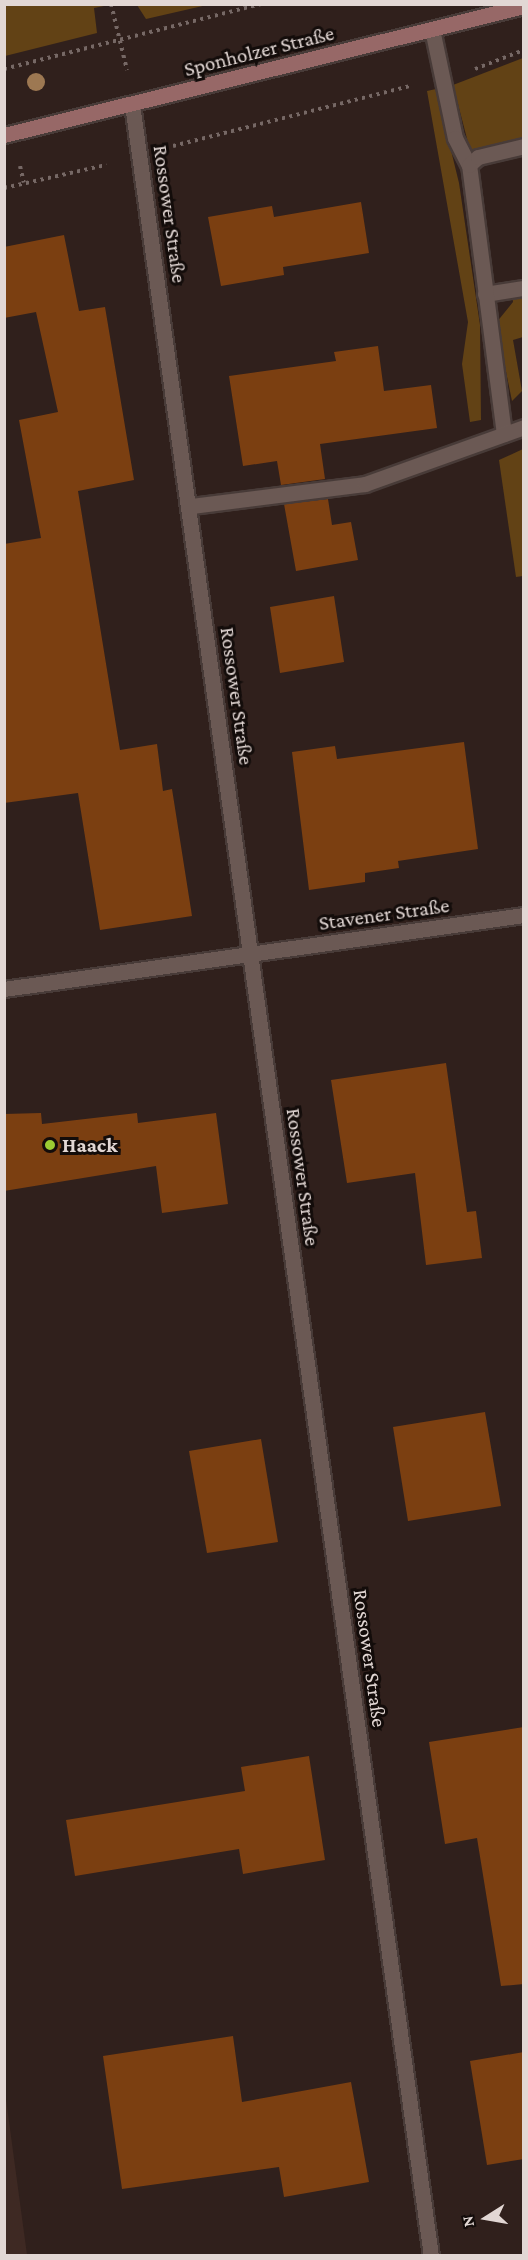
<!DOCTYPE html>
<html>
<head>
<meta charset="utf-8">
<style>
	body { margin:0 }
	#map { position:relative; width:528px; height:2260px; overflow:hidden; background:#30201c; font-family:"Crimson Pro",serif }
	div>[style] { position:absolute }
	.built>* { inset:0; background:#3e2923 }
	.green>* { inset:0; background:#624215 }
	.building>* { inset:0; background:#7b3f11 }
	.path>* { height:4px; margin-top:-2px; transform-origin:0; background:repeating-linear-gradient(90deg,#766865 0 3px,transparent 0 7.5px) }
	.roads { filter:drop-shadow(2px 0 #483b38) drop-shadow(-2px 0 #483b38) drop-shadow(0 2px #483b38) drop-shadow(0 -2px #483b38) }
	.lane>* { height:15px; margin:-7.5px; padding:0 7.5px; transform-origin:7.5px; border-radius:7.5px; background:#6b5954 }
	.street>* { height:15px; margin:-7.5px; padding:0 7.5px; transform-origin:7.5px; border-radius:7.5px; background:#6b5954 }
	.secondary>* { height:15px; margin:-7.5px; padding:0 7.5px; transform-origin:7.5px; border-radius:7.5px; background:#976867 }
	.trees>* { width:18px; height:18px; margin:-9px; border-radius:50%; background:#9d7852 }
	.dots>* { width:16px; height:16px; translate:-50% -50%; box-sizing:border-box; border:3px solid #130c0a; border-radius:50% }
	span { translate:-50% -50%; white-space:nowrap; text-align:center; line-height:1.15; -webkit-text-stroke:6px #130c0a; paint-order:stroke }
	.street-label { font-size:21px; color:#e2d7d4 }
	.poi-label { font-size:21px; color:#e2d7d4; font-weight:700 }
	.left { translate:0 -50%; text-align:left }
	.frame { position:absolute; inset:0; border:6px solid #e2d7d4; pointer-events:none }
	.north { position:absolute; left:456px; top:2188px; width:60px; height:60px; -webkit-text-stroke:4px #130c0a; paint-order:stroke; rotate:259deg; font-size:16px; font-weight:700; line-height:24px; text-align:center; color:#e2d7d4 }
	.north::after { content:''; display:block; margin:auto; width:21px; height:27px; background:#e2d7d4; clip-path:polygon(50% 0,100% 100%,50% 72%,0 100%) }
</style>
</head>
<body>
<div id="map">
	<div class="built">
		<div style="clip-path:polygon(4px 2092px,5px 2092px,27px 2255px,5px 2255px)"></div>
	</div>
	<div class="green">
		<div style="clip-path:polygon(5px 4px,109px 4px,109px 5px,94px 8px,97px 33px,5px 56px)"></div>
		<div style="clip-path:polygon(137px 5px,137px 4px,207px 5px,146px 19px)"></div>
		<div style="clip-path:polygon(523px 58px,523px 138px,470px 150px,453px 85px)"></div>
		<div style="clip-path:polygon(436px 89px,459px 183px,480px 325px,481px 420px,470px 422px,462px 364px,468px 322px,427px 91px)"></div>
		<div style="clip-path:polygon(523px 280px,523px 337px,513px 340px,522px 391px,512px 401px,496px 323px,513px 302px,511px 283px)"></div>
		<div style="clip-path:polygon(523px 449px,523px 576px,516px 577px,499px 460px)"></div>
	</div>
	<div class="building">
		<div style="clip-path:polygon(361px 202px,369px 253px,283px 267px,284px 275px,221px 286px,208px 217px,272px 206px,274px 217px)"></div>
		<div style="clip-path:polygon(64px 235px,79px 311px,105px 307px,134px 480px,78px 491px,120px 750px,157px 744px,163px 791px,172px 789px,192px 916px,100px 930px,78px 793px,4px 803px,4px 544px,41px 538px,19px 420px,58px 412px,36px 312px,4px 318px,4px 247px)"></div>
		<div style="clip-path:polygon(378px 346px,384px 391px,431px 385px,437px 428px,320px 444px,325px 479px,281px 485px,277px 461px,243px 466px,229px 376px,336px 361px,334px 352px)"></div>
		<div style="clip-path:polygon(328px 499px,332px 525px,351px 522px,358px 560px,296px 571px,284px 504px)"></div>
		<div style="clip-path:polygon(334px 596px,344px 662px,280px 673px,270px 607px)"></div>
		<div style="clip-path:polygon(464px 742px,478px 849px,398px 861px,399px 868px,365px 873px,365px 882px,309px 890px,292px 752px,335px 746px,337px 759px)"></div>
		<div style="clip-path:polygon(446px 1063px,467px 1212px,476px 1211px,482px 1258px,426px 1265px,415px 1173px,347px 1183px,331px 1080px)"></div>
		<div style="clip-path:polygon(41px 1113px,42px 1124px,137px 1113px,138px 1123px,216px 1113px,228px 1204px,162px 1213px,156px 1166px,4px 1191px,4px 1114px)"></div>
		<div style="clip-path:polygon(485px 1412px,501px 1506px,408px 1521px,393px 1427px)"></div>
		<div style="clip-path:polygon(261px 1439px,278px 1542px,207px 1553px,189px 1451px)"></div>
		<div style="clip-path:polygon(524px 1727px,524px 1984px,501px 1986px,477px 1838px,445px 1844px,429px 1742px)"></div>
		<div style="clip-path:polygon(309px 1756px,325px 1860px,243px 1874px,239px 1849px,75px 1876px,66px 1820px,245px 1791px,241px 1767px)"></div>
		<div style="clip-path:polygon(233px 2036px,242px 2102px,351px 2082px,369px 2182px,284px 2197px,279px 2167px,122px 2189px,103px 2056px)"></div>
		<div style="clip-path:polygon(524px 2052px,524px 2159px,487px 2165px,470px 2061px)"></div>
	</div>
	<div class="path">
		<div style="left:111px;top:4px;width:68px;rotate:76.4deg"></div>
		<div style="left:4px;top:69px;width:265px;rotate:-14.2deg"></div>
		<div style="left:475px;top:69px;width:53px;rotate:-21.2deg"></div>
		<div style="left:173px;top:146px;width:244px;rotate:-14.2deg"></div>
		<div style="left:20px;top:166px;width:17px;rotate:77deg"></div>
		<div style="left:4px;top:188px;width:105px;rotate:-12.7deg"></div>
	</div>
	<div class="roads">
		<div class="lane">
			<div style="left:432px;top:29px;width:111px;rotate:78.1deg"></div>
			<div style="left:455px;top:138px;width:30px;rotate:63deg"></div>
			<div style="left:485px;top:294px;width:39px;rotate:-9deg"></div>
			<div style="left:504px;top:434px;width:271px;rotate:-97.4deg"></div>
			<div style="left:469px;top:165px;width:12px;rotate:-42deg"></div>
			<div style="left:478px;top:157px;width:47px;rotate:-13.4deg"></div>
			<div style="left:191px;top:506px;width:175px;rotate:-7.2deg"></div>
			<div style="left:365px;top:484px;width:169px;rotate:-19.7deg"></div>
		</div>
		<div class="street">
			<div style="left:132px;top:104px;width:2173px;rotate:82.09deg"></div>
			<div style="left:4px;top:989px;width:525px;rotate:-8.1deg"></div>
		</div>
		<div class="secondary">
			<div style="left:4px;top:135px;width:536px;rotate:-13.93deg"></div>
		</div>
	</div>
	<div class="trees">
		<div style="left:36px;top:82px"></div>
	</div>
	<div class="dots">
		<div style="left:50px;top:1145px;background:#9bcb33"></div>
	</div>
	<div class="street-label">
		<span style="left:259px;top:51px;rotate:-14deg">Sponholzer Straße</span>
		<span style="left:170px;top:214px;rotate:82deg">Rossower Straße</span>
		<span style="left:237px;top:696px;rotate:82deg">Rossower Straße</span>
		<span style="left:384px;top:914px;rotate:-8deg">Stavener Straße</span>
		<span style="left:303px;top:1177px;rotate:82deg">Rossower Straße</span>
		<span style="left:370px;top:1658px;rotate:82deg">Rossower Straße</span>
	</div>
	<div class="poi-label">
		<span class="left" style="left:62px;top:1145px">Haack</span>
	</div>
	<div class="frame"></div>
	<div class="north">N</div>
</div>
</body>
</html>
